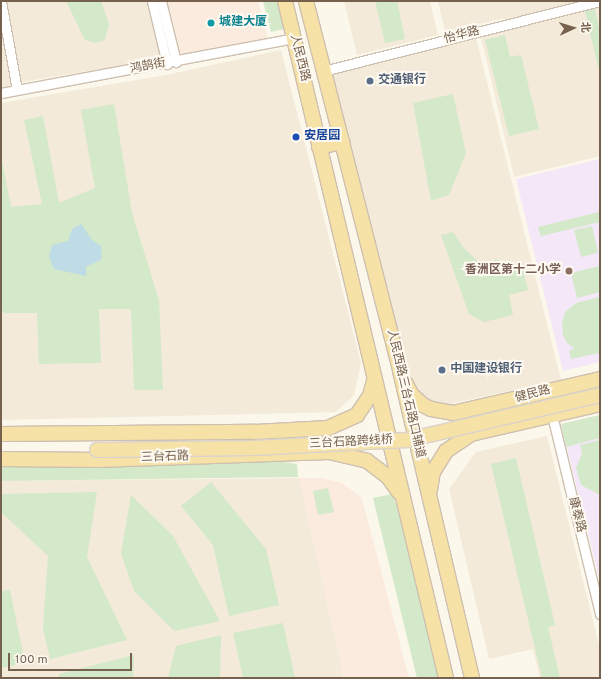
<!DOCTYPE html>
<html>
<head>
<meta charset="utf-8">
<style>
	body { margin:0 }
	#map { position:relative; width:601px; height:679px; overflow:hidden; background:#fcf7eb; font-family:Overpass,"Noto Sans SC",sans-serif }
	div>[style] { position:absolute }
	.residential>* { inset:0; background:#f3ead9 }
	.commercial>* { inset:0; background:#fbebdf }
	.education>* { inset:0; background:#f4e7f8 }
	.green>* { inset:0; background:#d3e9c9 }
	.water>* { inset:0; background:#bfdbe5 }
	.roads { filter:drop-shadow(1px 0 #cec0b0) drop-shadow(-1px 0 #cec0b0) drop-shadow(0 1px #cec0b0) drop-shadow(0 -1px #cec0b0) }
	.street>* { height:9px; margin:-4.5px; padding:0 4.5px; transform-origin:4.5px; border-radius:4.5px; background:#fff }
	.primary>* { height:14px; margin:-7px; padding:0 7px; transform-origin:7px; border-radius:7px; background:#f6e1a7 }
	.bridges { filter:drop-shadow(1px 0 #d9d3cd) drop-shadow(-1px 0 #d9d3cd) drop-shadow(0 1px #d9d3cd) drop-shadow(0 -1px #d9d3cd) }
	.primary-bridge>* { height:14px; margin:-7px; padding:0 7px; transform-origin:7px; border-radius:7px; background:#f6e1a7 }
	.dots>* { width:11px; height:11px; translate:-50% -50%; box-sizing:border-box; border:2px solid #fefaf1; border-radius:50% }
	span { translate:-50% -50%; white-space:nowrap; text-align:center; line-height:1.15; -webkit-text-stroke:4px #fefaf1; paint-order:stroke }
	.culture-label { font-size:12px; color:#0d838f; font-weight:700 }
	.left { translate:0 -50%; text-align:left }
	.street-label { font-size:12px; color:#76614e }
	.service-label { font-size:12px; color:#4e5e75; font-weight:700 }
	.transit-label { font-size:12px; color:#164399; font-weight:700 }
	.education-label { font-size:12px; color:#785e54; font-weight:700 }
	.right { translate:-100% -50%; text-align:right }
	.frame { position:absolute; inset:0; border:2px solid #76614e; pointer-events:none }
	.north { position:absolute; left:553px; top:8px; width:40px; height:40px; -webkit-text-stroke:3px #fefaf1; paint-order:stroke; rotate:86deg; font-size:11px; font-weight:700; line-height:16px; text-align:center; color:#76614e }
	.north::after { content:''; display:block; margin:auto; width:14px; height:18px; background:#76614e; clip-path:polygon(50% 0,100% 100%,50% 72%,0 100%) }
	.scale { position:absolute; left:8px; top:653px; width:124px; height:18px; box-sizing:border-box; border:2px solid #76614e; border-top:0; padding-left:5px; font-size:12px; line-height:14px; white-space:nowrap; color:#76614e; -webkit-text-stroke:3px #fefaf1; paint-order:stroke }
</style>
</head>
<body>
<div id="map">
	<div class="residential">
		<div style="clip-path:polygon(7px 1px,148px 1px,162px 59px,21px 82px)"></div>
		<div style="clip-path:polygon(344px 1px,430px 1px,438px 35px,357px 55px)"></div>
		<div style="clip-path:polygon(438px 1px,600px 1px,600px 156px,514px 177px,481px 37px,506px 30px,504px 18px,445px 32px)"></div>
		<div style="clip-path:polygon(1px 22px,13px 87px,1px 89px)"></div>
		<div style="clip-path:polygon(476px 38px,561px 380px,444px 405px,434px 403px,412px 391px,324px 71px)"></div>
		<div style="clip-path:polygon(281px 50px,361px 363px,354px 395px,336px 412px,1px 420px,1px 103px,166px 75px)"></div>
		<div style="clip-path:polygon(547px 436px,600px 649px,600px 678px,540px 678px,533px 649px,489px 659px,449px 489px,476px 452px)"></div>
		<div style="clip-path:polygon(299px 478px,344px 678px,1px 678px,1px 481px)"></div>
	</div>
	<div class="commercial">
		<div style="clip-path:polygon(165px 1px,258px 1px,268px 39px,179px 58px)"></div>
		<div style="clip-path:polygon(299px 478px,322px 478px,342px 483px,362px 498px,409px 678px,344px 678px)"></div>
	</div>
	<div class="education">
		<div style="clip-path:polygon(600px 159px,600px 362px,563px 371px,516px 179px)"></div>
		<div style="clip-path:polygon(600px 415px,600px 582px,561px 424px)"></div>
	</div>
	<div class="green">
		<div style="clip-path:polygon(66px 1px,101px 1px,109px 24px,105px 40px,95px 43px,85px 40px)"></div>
		<div style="clip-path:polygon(263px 1px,278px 1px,284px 29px,271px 32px)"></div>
		<div style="clip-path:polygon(375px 1px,397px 1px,405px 39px,385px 43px)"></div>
		<div style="clip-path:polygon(594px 5px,600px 31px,600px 75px,584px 8px)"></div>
		<div style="clip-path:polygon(505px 35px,510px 57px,521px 55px,539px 129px,509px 136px,485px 40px)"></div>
		<div style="clip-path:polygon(453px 94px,466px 153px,449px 195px,431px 201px,413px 103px)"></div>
		<div style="clip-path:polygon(114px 104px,132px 213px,159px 300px,163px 390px,134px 390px,131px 309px,99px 309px,101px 363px,39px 364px,37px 313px,5px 313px,1px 309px,1px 155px,11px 207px,42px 204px,24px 120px,43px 116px,59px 203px,95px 188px,81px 110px)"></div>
		<div style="clip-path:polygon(599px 212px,600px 222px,541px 236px,538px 227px)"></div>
		<div style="clip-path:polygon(592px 226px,598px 253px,581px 257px,574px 230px)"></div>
		<div style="clip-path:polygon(453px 232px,462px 246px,485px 268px,496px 259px,507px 268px,522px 264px,528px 290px,509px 295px,513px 315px,484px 322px,469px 314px,441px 235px)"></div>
		<div style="clip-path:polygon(600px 266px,600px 292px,577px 298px,571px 273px)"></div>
		<div style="clip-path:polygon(600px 297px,600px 353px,571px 359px,569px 350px,575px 349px,567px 343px,563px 335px,562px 322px,565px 312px,576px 303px)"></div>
		<div style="clip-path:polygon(600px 415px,600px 438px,566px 447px,561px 424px)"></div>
		<div style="clip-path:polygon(600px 440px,600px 495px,581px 485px,576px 468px,582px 454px,580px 445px)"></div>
		<div style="clip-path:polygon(249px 457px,297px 464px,298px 477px,1px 481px,1px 459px)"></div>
		<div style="clip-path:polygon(516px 458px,555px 625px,548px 627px,560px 678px,542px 678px,491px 464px)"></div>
		<div style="clip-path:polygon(211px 482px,266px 549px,279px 605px,229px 616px,213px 545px,181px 506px)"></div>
		<div style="clip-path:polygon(328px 488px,334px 512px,318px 515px,313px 491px)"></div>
		<div style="clip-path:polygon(97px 492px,87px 557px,127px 640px,50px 659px,43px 628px,48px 556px,1px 512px,1px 494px)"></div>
		<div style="clip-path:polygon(392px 494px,408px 534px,441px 678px,417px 678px,373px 498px)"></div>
		<div style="clip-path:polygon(131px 495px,173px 536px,220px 621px,174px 631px,134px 591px,121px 553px)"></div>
		<div style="clip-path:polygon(10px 590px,25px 663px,1px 668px,1px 591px)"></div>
		<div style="clip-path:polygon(283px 623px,295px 678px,243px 678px,233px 633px)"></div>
		<div style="clip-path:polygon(221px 635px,220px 678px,168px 678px,176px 646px)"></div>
		<div style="clip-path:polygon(134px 655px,133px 678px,59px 678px,59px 674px)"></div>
	</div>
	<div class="water">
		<div style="clip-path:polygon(81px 224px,92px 240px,101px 246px,102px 259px,86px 267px,86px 276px,54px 269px,49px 257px,52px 245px,68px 241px,72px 229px)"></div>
	</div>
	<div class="roads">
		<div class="street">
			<div style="left:1px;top:1px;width:90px;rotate:79.8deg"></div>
			<div style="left:152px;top:1px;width:65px;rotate:76.6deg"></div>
			<div style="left:161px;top:1px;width:63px;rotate:76.2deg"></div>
			<div style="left:323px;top:71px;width:286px;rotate:-14.2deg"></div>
			<div style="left:1px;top:93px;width:298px;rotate:-10.6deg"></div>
			<div style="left:552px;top:415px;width:205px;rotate:76.4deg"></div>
		</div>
		<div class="primary">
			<div style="left:285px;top:1px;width:696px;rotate:76.62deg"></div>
			<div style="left:306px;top:1px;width:382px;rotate:75.7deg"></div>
			<div style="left:400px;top:371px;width:315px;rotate:76.8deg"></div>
			<div style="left:319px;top:147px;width:24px;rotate:-12deg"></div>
			<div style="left:406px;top:384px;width:11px;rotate:63deg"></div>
			<div style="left:411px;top:394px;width:16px;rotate:43deg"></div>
			<div style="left:423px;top:405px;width:9px;rotate:27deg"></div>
			<div style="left:431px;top:409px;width:22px;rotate:10deg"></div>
			<div style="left:453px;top:413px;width:151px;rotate:-13deg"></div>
			<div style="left:1px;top:434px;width:254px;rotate:-0.5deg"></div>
			<div style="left:255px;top:432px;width:73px;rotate:-3.1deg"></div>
			<div style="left:328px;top:428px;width:32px;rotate:-24deg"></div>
			<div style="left:357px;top:415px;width:23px;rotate:-56deg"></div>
			<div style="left:370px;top:396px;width:16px;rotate:-75deg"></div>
			<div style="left:1px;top:459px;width:98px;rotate:0.6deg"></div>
			<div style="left:99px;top:460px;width:230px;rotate:-2deg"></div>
			<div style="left:329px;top:452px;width:39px;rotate:13deg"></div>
			<div style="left:367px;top:461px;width:26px;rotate:37deg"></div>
			<div style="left:388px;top:477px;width:19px;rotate:54deg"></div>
			<div style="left:430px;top:490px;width:18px;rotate:-81deg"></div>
			<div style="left:433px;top:472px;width:25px;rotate:-58deg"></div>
			<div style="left:446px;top:451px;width:30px;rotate:-34deg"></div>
			<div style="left:471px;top:434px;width:132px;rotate:-13.1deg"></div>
		</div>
	</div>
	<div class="bridges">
		<div class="primary-bridge">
			<div style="left:97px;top:450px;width:157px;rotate:-0.7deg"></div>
			<div style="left:254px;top:448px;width:153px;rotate:-3deg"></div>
			<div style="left:407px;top:440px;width:198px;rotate:-13.1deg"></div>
		</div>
	</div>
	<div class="dots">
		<div style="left:211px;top:23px;background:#0f9aa8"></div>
		<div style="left:370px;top:81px;background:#5c6f8a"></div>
		<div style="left:296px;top:137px;background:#1a4fb4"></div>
		<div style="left:569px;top:271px;background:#8d6e63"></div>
		<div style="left:442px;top:370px;background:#5c6f8a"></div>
	</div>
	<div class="culture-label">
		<span class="left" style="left:219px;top:23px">城建大厦</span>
	</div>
	<div class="street-label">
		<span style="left:462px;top:36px;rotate:-14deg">怡华路</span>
		<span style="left:299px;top:58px;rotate:76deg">人民西路</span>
		<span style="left:148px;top:67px;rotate:-10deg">鸿鹄街</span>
		<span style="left:405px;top:394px;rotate:77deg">人民西路三台石路口辅道</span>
		<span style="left:533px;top:395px;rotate:-14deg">健民路</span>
		<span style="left:351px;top:443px;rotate:-3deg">三台石路跨线桥</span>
		<span style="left:165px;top:458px;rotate:-2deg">三台石路</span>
		<span style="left:576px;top:515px;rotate:76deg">康泰路</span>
	</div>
	<div class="service-label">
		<span class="left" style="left:378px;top:81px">交通银行</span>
		<span class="left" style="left:450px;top:370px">中国建设银行</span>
	</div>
	<div class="transit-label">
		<span class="left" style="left:304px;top:137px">安居园</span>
	</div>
	<div class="education-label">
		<span class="right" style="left:561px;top:271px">香洲区第十二小学</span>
	</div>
	<div class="frame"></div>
	<div class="north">北</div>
	<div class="scale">100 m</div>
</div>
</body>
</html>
